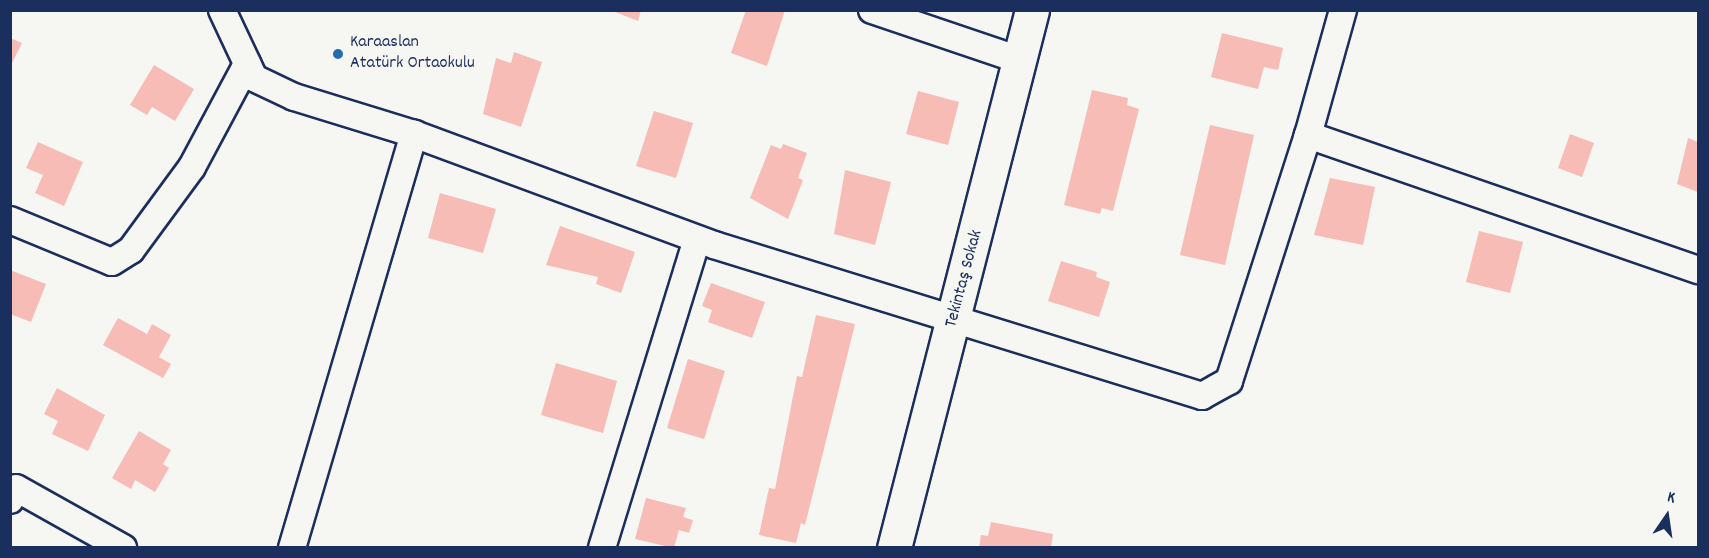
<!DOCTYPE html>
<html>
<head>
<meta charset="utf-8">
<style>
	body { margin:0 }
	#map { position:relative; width:1709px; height:558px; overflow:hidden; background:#f6f6f2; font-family:Dekko,sans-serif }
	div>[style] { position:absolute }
	.building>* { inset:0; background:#f7bcb5 }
	.roads { filter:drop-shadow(2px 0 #1b2f5e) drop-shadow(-2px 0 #1b2f5e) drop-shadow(0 2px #1b2f5e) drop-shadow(0 -2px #1b2f5e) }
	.minor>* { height:26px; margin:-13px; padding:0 13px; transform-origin:13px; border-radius:13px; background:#f6f6f2 }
	.tertiary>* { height:33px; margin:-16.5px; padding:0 16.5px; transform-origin:16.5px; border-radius:16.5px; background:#f6f6f2 }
	.dots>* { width:16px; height:16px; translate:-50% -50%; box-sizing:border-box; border:3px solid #f6f6f2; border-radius:50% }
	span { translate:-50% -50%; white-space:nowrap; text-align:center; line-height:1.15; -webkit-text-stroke:4.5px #f6f6f2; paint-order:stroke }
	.poi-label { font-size:18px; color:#1b2f5e }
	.left { translate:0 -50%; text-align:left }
	.street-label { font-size:18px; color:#1b2f5e }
	.frame { position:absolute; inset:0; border:12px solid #1b2f5e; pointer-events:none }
	.north { position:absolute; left:1637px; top:486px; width:60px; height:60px; -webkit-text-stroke:4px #f6f6f2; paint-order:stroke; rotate:13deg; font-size:16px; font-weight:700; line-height:24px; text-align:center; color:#1b2f5e }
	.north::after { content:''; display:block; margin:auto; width:21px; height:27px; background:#1b2f5e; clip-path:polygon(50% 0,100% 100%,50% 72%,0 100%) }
</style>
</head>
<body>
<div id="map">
	<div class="building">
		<div style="clip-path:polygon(610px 10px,641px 10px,638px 21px)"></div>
		<div style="clip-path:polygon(746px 10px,785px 10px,767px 66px,731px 53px)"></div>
		<div style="clip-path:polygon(1222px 33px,1283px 48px,1278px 70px,1264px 67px,1258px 89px,1211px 77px)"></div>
		<div style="clip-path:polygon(10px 38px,22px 43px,10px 67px)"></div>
		<div style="clip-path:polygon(514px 52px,542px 62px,521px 127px,483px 114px,496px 58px,511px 63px)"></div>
		<div style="clip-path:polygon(154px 65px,194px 89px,175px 121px,152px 107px,147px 115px,130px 105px)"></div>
		<div style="clip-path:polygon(1092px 90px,1128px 98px,1127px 105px,1139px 109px,1113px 211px,1102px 208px,1100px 214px,1064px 205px)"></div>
		<div style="clip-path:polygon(918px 91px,959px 102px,948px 145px,906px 134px)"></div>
		<div style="clip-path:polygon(654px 111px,693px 123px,676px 178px,636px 166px)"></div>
		<div style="clip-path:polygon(1210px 125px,1254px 135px,1225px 265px,1180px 255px)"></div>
		<div style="clip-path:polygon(1570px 134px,1594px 143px,1582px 177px,1558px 168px)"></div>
		<div style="clip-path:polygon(1688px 138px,1698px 142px,1698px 192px,1677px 184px)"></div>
		<div style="clip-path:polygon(38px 142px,83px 162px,64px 206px,35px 193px,43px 175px,26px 168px)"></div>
		<div style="clip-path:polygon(783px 144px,807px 153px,798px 178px,803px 180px,788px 219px,750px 198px,771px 145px,781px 149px)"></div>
		<div style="clip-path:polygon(845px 170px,891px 182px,875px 245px,834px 234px)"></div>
		<div style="clip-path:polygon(1330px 178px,1375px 187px,1363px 245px,1314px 235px)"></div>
		<div style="clip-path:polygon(440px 193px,496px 209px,483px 253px,428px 238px)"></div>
		<div style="clip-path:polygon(560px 226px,635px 252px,621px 293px,596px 284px,598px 277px,546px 265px)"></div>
		<div style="clip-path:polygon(1479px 231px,1523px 242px,1510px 293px,1466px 282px)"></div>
		<div style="clip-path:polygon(1061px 261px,1097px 272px,1096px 277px,1110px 282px,1099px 317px,1048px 301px)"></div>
		<div style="clip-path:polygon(10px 270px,46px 284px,31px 322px,10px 314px)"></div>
		<div style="clip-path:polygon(711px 283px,765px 302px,752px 338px,708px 322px,712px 310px,702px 306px)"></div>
		<div style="clip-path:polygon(816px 315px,855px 324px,805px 525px,801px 523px,796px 543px,759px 535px,769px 488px,775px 489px,797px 376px,802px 377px)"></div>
		<div style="clip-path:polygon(118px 318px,147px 334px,152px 324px,171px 335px,159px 357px,171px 364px,163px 378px,103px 345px)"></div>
		<div style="clip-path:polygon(688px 359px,725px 371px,704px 439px,667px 428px)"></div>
		<div style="clip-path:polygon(556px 363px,617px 381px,603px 433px,541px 415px)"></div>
		<div style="clip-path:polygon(57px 388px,105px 415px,88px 451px,52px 434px,58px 421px,44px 414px)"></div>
		<div style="clip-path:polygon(139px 431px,171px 450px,163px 464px,169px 468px,155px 492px,135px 480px,131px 489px,112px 478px)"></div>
		<div style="clip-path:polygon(646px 498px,686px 508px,683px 517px,693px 520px,689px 533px,679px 530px,674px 548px,635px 539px)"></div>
		<div style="clip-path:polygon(991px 522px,1053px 534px,1051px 548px,979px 548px,981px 535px,988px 536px)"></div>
	</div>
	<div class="roads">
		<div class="minor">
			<div style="left:222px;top:10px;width:75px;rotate:64.8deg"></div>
			<div style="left:254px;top:78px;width:44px;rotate:25.4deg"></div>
			<div style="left:294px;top:97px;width:126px;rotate:17.1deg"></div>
			<div style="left:414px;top:134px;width:320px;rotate:20.3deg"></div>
			<div style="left:714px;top:245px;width:511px;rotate:17.19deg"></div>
			<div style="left:1202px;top:396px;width:31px;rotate:-29deg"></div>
			<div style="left:1229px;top:381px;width:258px;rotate:-72.2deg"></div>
			<div style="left:872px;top:10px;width:156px;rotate:18.7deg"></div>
			<div style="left:1343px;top:10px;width:130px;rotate:105.6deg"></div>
			<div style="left:1308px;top:135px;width:413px;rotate:19.1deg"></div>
			<div style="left:10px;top:220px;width:110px;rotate:22.4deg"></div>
			<div style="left:112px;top:262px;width:22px;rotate:-32deg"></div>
			<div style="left:131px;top:250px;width:103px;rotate:-53.7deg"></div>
			<div style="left:192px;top:167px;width:117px;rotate:-61.9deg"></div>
			<div style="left:10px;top:500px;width:13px;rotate:-63deg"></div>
			<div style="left:16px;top:488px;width:123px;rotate:29.3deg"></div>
			<div style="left:292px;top:548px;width:432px;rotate:-73.6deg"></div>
			<div style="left:602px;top:548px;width:323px;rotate:-72.9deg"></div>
		</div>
		<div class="tertiary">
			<div style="left:894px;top:548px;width:555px;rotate:-75.61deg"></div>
		</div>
	</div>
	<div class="dots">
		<div style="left:338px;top:54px;background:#1f6fb2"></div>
	</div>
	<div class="poi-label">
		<span class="left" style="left:350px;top:54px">Karaaslan<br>Atatürk Ortaokulu</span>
	</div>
	<div class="street-label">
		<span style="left:965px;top:279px;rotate:-75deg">Tekintaş Sokak</span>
	</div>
	<div class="frame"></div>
	<div class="north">K</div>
</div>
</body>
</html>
